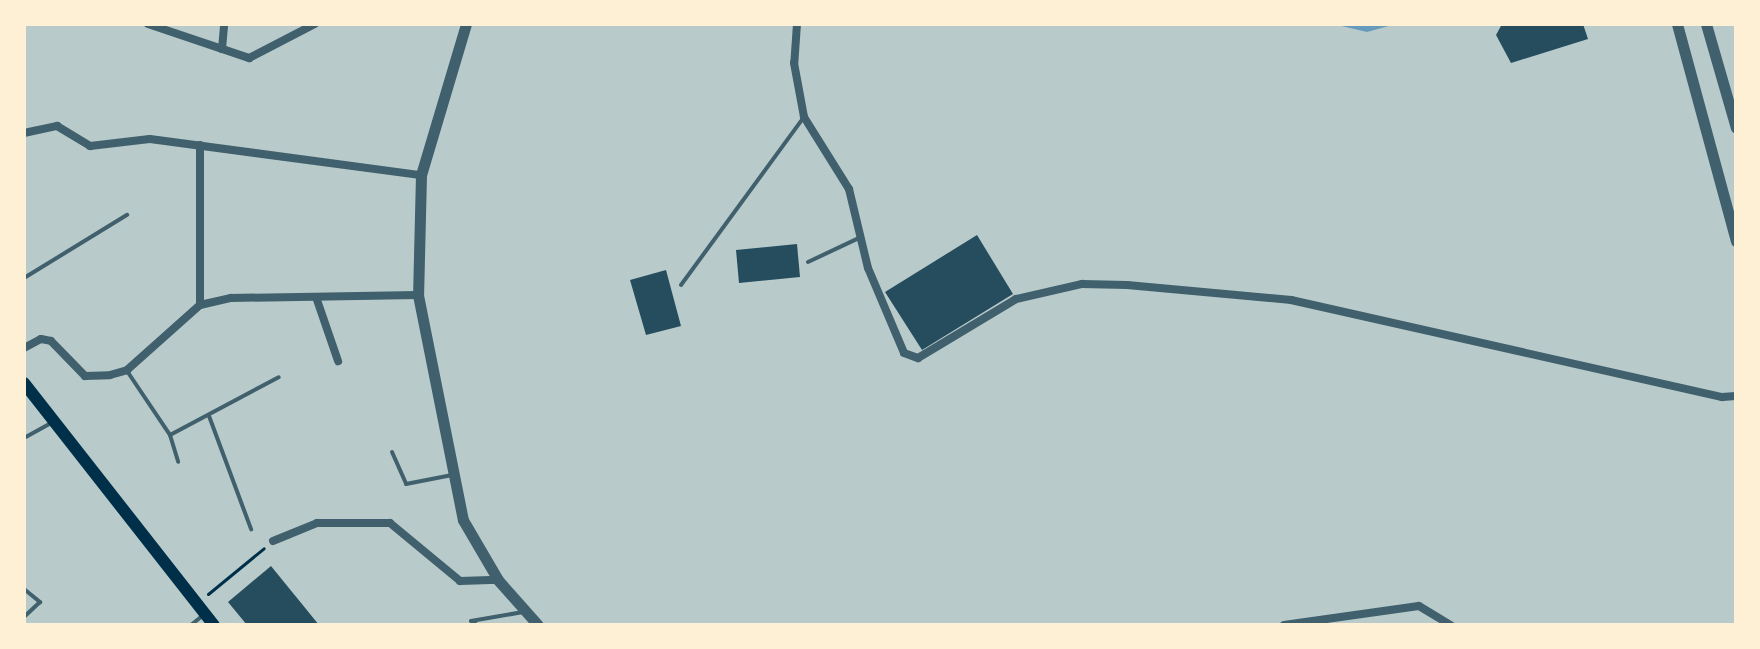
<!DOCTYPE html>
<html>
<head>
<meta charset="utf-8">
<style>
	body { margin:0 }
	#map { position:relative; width:1760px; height:649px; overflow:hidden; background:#fdf0d5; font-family:"Public Sans",sans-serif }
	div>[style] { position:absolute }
	.green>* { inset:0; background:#b9caca }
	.water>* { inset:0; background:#669bbc }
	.building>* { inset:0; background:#264d5e }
	.path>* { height:3px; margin:-1.5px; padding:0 1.5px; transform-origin:1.5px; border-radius:1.5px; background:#003049 }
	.service>* { height:4px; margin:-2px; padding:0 2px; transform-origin:2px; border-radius:2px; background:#3f606c }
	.minor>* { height:8px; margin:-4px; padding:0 4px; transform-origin:4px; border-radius:4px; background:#3f606c }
	.tertiary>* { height:11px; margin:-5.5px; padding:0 5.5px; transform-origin:5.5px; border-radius:5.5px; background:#3f606c }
	.secondary>* { height:12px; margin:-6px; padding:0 6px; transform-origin:6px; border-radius:6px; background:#003049 }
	span { translate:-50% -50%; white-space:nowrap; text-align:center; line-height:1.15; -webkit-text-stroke:6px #fdf0d5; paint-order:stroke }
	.frame { position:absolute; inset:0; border:26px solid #fdf0d5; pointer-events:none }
</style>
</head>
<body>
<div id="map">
	<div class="green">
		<div style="clip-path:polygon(24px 24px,1736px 24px,1736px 625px,24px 625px)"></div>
	</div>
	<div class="water">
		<div style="clip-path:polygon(1333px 24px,1396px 24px,1367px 32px)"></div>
	</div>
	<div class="building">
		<div style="clip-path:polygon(1502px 24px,1583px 24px,1588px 39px,1511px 63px,1496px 35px)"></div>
		<div style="clip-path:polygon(977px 235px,1013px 294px,922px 350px,885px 292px)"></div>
		<div style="clip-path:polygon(797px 244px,800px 277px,739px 283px,736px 250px)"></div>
		<div style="clip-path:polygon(666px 270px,681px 326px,646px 335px,630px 280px)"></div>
		<div style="clip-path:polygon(271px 566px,319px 625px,247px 625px,228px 602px)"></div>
	</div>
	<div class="path">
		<div style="left:208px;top:594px;width:72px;rotate:-39.4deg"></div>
	</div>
	<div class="service">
		<div style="left:808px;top:262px;width:56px;rotate:-25.2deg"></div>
		<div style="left:24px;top:278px;width:121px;rotate:-31.5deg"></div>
		<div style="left:681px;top:285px;width:208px;rotate:-53.8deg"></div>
		<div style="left:127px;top:371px;width:77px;rotate:56.1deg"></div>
		<div style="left:170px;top:435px;width:28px;rotate:73deg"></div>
		<div style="left:209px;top:416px;width:121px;rotate:69.6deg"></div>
		<div style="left:170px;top:435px;width:123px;rotate:-28deg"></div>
		<div style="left:24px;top:438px;width:31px;rotate:-29deg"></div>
		<div style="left:392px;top:452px;width:35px;rotate:66deg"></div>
		<div style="left:406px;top:484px;width:47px;rotate:-11.1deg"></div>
		<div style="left:24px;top:589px;width:21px;rotate:39deg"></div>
		<div style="left:40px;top:602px;width:22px;rotate:137deg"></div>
		<div style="left:191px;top:625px;width:14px;rotate:-39deg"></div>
		<div style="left:477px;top:625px;width:7px;rotate:-146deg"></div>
		<div style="left:471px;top:621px;width:53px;rotate:-9.8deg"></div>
	</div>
	<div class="minor">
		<div style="left:148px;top:24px;width:107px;rotate:18.6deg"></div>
		<div style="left:249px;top:58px;width:74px;rotate:-27.3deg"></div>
		<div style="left:797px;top:24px;width:39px;rotate:94deg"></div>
		<div style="left:794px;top:63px;width:55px;rotate:79.5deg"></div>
		<div style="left:804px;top:117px;width:85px;rotate:58deg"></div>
		<div style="left:849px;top:189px;width:81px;rotate:76.5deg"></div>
		<div style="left:868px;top:268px;width:92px;rotate:67deg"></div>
		<div style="left:904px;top:353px;width:15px;rotate:20deg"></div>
		<div style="left:918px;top:358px;width:114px;rotate:-31deg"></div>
		<div style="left:1016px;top:299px;width:68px;rotate:-12.8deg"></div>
		<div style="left:1082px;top:284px;width:45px;rotate:1.3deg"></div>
		<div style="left:1127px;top:285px;width:165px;rotate:5.2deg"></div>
		<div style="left:1291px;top:300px;width:442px;rotate:12.7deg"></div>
		<div style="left:1722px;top:397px;width:14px;rotate:-4deg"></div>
		<div style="left:222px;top:49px;width:25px;rotate:-85deg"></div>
		<div style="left:24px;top:133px;width:34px;rotate:-12deg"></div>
		<div style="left:57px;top:126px;width:39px;rotate:31deg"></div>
		<div style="left:90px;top:146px;width:60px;rotate:-6.7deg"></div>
		<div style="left:150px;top:139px;width:273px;rotate:7.6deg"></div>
		<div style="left:316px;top:297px;width:68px;rotate:71deg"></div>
		<div style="left:200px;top:305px;width:160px;rotate:-90deg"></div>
		<div style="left:24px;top:348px;width:19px;rotate:-28deg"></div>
		<div style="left:41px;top:339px;width:10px;rotate:11deg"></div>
		<div style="left:51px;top:341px;width:49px;rotate:45.8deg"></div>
		<div style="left:85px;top:376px;width:25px;rotate:-2deg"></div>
		<div style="left:110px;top:375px;width:18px;rotate:-16deg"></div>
		<div style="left:127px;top:370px;width:98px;rotate:-41.7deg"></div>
		<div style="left:200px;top:305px;width:32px;rotate:-13deg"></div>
		<div style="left:231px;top:298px;width:187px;rotate:-0.9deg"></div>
		<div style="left:273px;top:541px;width:48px;rotate:-22.2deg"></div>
		<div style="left:317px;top:523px;width:73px"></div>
		<div style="left:390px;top:523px;width:91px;rotate:39.6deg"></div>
		<div style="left:460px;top:581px;width:38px;rotate:-2deg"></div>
		<div style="left:1284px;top:625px;width:136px;rotate:-8deg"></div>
		<div style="left:1419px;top:606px;width:37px;rotate:31deg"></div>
	</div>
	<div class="tertiary">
		<div style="left:466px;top:24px;width:158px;rotate:106.6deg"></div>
		<div style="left:421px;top:175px;width:120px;rotate:91.4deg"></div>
		<div style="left:418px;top:295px;width:229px;rotate:78.7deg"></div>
		<div style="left:463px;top:520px;width:69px;rotate:59.7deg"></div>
		<div style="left:498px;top:580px;width:60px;rotate:48.4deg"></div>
		<div style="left:1677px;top:24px;width:225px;rotate:74.8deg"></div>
		<div style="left:1706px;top:24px;width:108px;rotate:73.9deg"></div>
	</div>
	<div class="secondary">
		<div style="left:24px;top:383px;width:308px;rotate:51.9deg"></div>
	</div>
	<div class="frame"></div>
</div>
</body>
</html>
